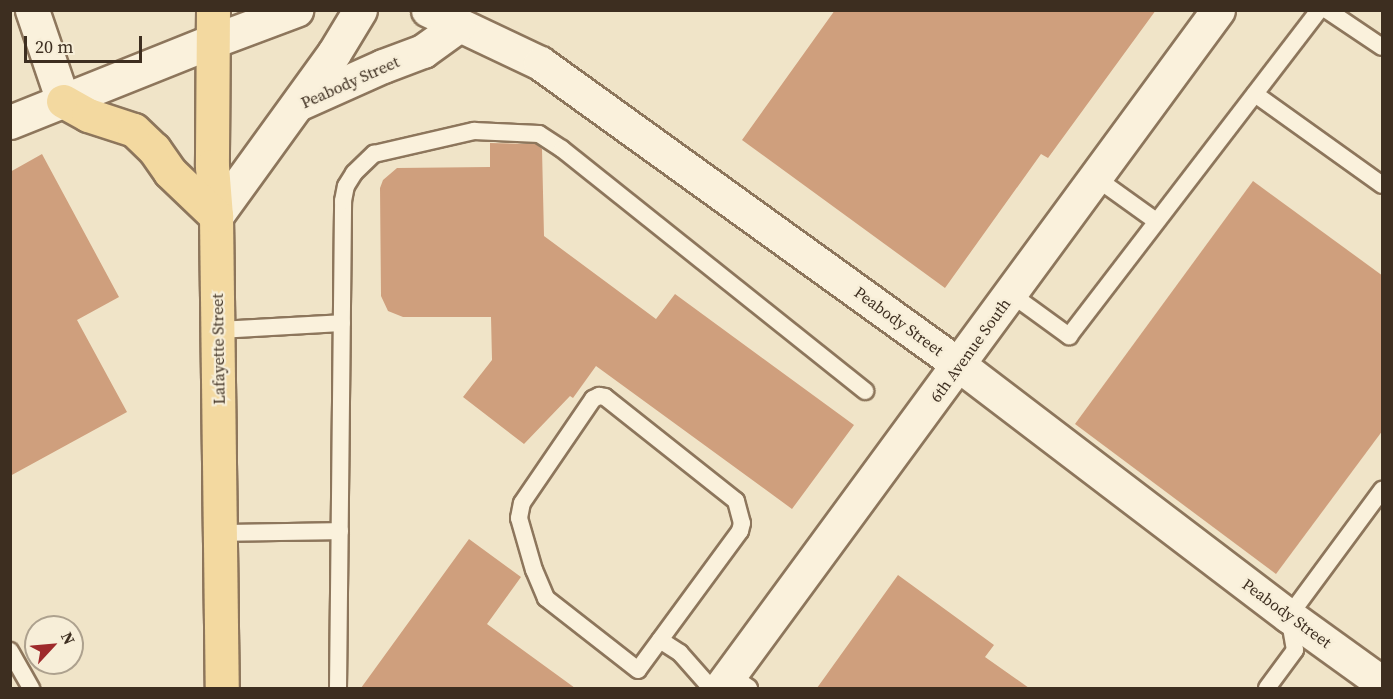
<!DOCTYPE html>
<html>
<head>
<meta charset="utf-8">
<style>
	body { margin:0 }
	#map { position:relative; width:1393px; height:699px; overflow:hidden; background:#f0e4c8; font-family:"Source Serif 4",serif }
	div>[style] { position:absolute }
	.building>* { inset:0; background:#cf9f7d }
	.roads { filter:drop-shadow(2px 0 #8d765c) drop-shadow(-2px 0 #8d765c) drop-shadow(0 2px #8d765c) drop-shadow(0 -2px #8d765c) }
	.service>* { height:16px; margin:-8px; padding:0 8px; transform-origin:8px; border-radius:8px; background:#faf1dc }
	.minor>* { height:33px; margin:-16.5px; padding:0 16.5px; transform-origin:16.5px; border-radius:16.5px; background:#faf1dc }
	.tertiary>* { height:33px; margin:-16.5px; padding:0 16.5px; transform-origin:16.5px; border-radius:16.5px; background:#faf1dc }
	.primary>* { height:33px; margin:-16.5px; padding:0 16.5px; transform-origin:16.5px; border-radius:16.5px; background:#f3d9a0 }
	span { translate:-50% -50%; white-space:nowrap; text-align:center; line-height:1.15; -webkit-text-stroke:4.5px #f7eed8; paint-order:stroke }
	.street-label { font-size:16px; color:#3d2e20 }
	.frame { position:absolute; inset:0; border:12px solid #3d2e20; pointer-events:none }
	.north { position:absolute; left:24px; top:615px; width:60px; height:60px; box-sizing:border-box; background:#f7eed8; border:2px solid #ada18e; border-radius:50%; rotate:64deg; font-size:16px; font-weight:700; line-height:24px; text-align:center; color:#3d2e20 }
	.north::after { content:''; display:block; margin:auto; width:21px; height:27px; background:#9e2a2b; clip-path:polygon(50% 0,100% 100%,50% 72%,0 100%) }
	.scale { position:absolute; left:24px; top:36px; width:118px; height:27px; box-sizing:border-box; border:3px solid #3d2e20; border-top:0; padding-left:8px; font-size:18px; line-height:21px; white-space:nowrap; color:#3d2e20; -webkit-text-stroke:4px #f7eed8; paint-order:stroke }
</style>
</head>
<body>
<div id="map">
	<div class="building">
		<div style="clip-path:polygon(835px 10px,1156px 10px,1048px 158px,1041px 154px,945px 288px,742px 140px)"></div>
		<div style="clip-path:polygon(490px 143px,536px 144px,542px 149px,544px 236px,656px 319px,675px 294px,854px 425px,792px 509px,596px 366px,573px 398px,570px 396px,524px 444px,463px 397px,492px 360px,491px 317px,403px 317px,388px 311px,381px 296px,380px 188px,383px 180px,397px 168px,490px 167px)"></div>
		<div style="clip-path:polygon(42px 154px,119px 297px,77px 320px,127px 412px,10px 476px,10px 172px)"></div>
		<div style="clip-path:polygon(1253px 181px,1383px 276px,1383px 430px,1276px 574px,1075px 424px)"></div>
		<div style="clip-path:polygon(469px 539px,521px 577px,487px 624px,575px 688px,361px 688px)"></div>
		<div style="clip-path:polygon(898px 575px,994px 645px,985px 657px,1029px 688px,817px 688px)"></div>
	</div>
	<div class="roads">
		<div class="service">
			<div style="left:1327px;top:10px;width:66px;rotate:33.9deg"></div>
			<div style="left:1255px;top:94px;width:156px;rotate:35.6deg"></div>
			<div style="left:1096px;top:178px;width:74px;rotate:35.6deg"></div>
			<div style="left:1011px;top:294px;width:72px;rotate:35.9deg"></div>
			<div style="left:1069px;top:336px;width:411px;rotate:-52.5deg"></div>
			<div style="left:218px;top:330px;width:124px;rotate:-3.2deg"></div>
			<div style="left:599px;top:396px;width:6px;rotate:9deg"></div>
			<div style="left:605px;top:397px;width:167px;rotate:38.4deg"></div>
			<div style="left:736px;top:501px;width:23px;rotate:75deg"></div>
			<div style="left:742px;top:523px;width:8px;rotate:104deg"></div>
			<div style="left:740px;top:531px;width:172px;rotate:126.3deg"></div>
			<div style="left:638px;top:670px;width:117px;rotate:-142deg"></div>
			<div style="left:546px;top:598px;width:30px;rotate:-113deg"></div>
			<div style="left:534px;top:570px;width:54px;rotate:-106.1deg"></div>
			<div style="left:519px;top:518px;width:15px;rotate:-79deg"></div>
			<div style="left:522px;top:503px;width:126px;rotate:-55.7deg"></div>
			<div style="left:593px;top:399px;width:7px;rotate:-27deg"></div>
			<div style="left:219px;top:533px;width:121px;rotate:-0.9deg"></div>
			<div style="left:660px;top:640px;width:24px;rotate:33deg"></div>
			<div style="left:680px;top:653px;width:47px;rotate:48.5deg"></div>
			<div style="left:10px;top:651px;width:43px;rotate:60.4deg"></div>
			<div style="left:730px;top:675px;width:23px;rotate:34deg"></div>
			<div style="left:338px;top:688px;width:487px;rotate:-89.4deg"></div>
			<div style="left:343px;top:201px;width:15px;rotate:-79deg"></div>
			<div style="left:346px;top:186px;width:15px;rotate:-58deg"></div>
			<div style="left:354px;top:173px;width:28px;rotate:-44deg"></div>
			<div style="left:374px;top:154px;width:103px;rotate:-13deg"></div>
			<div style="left:474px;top:131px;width:65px;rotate:2.6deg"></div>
			<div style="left:539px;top:134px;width:27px;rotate:33deg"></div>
			<div style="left:562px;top:149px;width:388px;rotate:38.6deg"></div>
			<div style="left:1267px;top:688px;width:47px;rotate:-53.6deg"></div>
			<div style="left:1295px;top:650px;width:35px;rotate:-100deg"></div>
			<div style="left:1289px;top:616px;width:157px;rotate:-53.6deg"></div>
		</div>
		<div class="minor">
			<div style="left:32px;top:10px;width:96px;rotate:71.2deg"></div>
			<div style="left:428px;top:10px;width:124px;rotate:25.3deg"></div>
			<div style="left:540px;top:63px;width:516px;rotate:35.78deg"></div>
			<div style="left:959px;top:365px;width:415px;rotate:37.3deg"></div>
			<div style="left:1289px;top:616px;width:115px;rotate:35.8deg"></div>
			<div style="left:298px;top:104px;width:93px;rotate:-24.1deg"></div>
			<div style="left:383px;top:66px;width:43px;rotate:-20.6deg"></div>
			<div style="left:423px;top:51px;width:44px;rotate:-35.8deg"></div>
			<div style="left:10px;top:122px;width:219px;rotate:-21.8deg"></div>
			<div style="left:213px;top:41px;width:89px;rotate:-20.5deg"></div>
			<div style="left:216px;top:216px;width:201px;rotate:-54.1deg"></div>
			<div style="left:334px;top:53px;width:50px;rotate:-58.8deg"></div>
		</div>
		<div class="tertiary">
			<div style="left:720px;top:688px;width:841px;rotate:-53.7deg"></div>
		</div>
		<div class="primary">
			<div style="left:213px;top:10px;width:156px;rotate:90.4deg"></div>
			<div style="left:212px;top:166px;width:50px;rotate:85.4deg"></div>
			<div style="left:216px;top:216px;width:472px;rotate:89.3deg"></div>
			<div style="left:63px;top:101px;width:29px;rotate:29deg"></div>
			<div style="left:88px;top:115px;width:48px;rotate:18.1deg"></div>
			<div style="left:134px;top:130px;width:28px;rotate:44deg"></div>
			<div style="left:154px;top:149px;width:28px;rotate:55deg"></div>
			<div style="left:170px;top:172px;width:64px;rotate:43.7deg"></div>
		</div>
	</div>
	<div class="street-label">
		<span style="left:350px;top:82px;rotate:-24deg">Peabody Street</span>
		<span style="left:899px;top:321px;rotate:36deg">Peabody Street</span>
		<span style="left:218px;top:349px;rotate:-91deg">Lafayette Street</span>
		<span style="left:970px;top:350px;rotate:-54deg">6th Avenue South</span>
		<span style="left:1287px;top:613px;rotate:36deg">Peabody Street</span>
	</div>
	<div class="frame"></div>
	<div class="north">N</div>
	<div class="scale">20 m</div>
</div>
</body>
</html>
